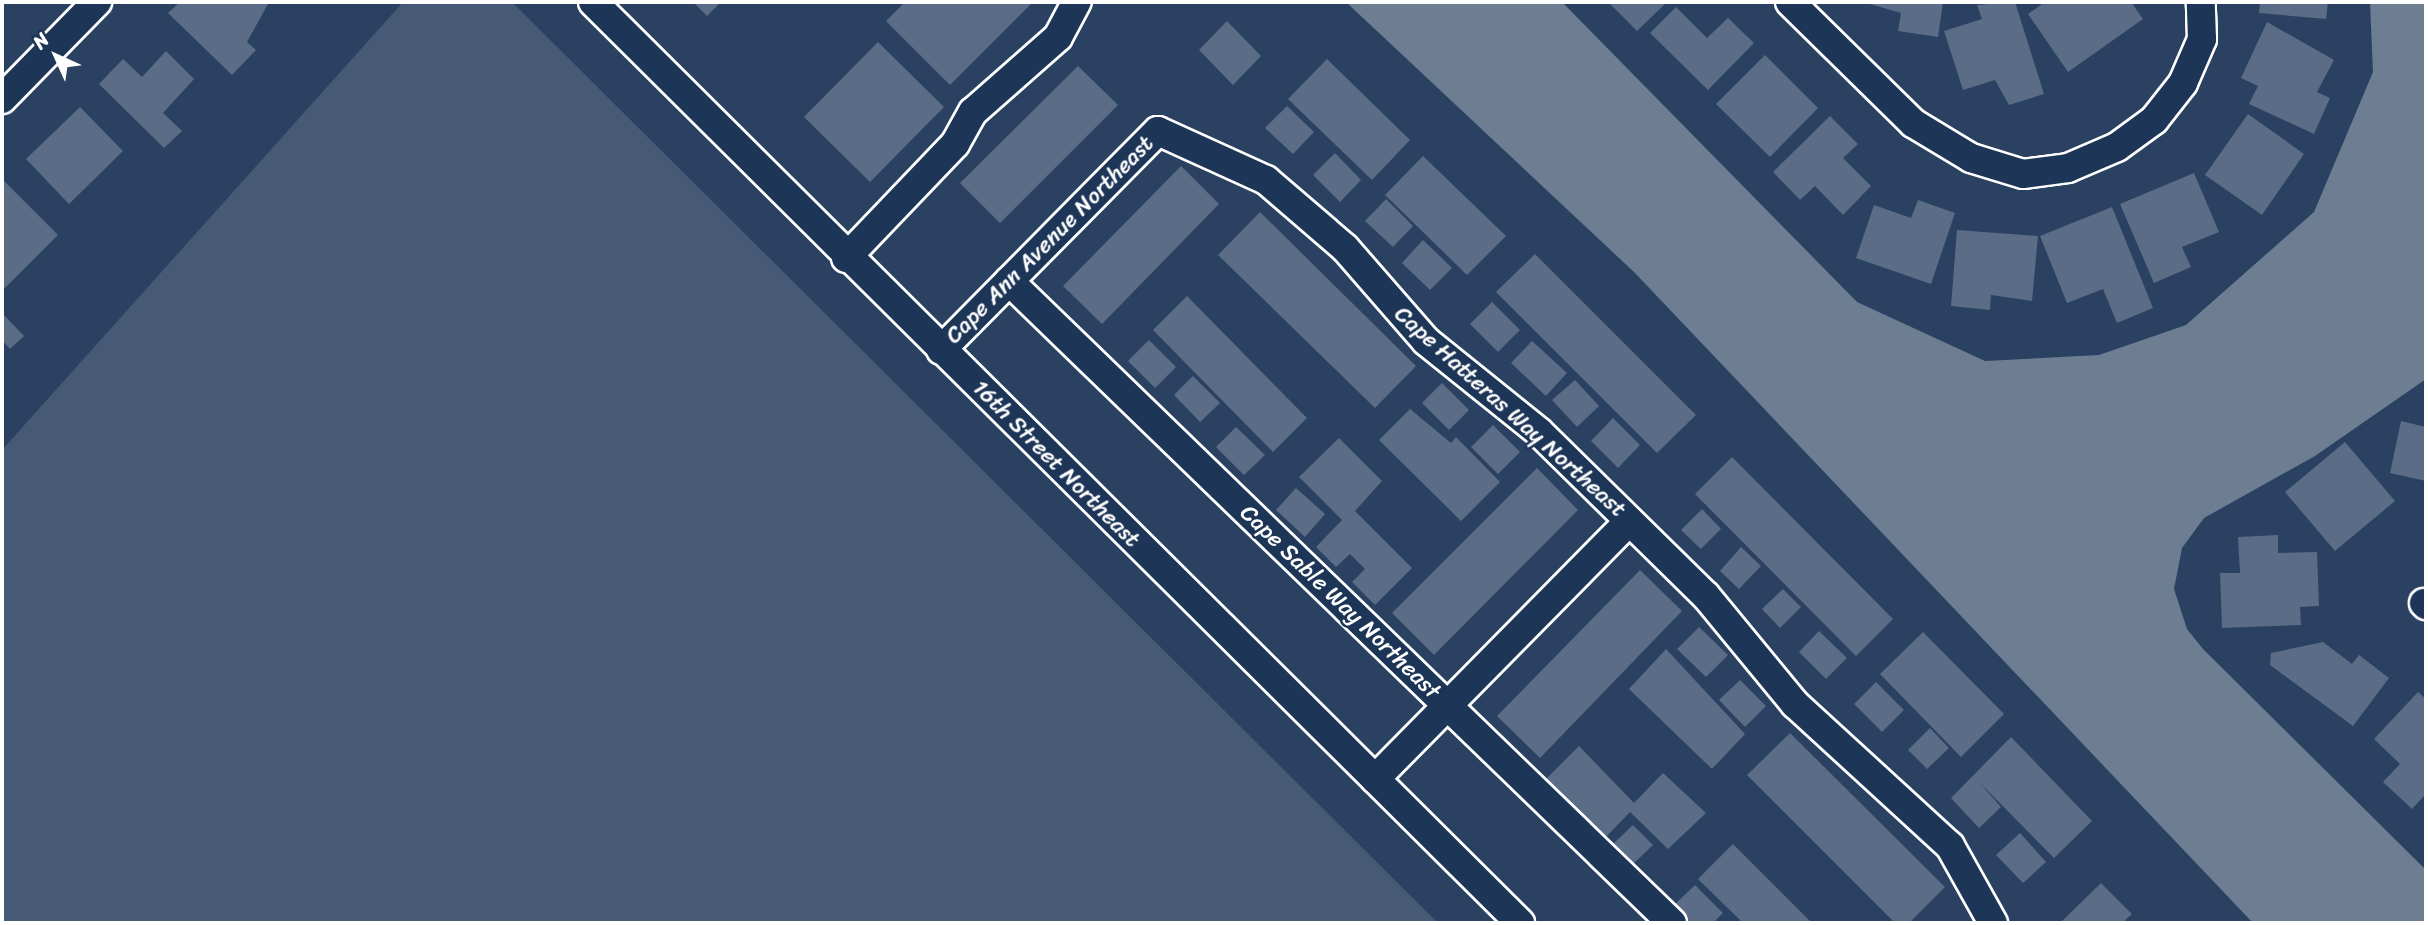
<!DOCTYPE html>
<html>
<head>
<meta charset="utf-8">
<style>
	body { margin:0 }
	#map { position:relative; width:2428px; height:925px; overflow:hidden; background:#2a4161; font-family:Sriracha,sans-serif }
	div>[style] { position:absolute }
	.green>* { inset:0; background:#465975 }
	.water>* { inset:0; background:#6d7d92 }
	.building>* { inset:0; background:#5b6c86 }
	.roads { filter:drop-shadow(2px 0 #fff) drop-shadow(-2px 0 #fff) drop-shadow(0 2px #fff) drop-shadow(0 -2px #fff) }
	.minor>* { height:28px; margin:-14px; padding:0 14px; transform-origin:14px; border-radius:14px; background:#1d3557 }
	span { translate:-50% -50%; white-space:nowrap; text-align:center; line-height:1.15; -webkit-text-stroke:5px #1d3557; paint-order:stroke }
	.street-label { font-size:23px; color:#fff }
	.frame { position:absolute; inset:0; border:4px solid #fff; pointer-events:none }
	.north { position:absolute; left:21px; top:21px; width:70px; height:70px; -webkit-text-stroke:5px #1d3557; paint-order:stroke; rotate:315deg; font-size:19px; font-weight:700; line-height:28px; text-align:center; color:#fff }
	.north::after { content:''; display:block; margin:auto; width:24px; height:32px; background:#fff; clip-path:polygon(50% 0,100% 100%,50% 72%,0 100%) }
</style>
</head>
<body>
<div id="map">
	<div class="green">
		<div style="clip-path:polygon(403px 2px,512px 2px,1438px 923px,2px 923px,2px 450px)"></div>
	</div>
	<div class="water">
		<div style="clip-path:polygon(1346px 2px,1562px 2px,1857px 302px,1985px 361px,2099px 355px,2186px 325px,2314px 212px,2373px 72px,2370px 2px,2426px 2px,2426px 379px,2315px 456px,2204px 518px,2182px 548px,2174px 589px,2187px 629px,2203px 649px,2426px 870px,2426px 923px,2253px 923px,1634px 272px)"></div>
	</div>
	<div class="building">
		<div style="clip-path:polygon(180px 2px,269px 2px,247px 42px,256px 50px,232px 75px,168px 13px)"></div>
		<div style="clip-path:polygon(693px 2px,721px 2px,707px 16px)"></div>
		<div style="clip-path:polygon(905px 2px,1033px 2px,950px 85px,886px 21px)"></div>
		<div style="clip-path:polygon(1608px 2px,1667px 2px,1637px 31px)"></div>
		<div style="clip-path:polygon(1863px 2px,1943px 2px,1938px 37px,1898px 31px,1901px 13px)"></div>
		<div style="clip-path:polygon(2015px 2px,2044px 94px,2009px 105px,1995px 80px,1963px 90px,1944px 31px,1982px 19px,1977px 5px)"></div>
		<div style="clip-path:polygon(2045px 2px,2131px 2px,2143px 19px,2068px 72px,2028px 14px)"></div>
		<div style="clip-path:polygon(2260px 2px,2328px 2px,2326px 19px,2259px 13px)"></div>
		<div style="clip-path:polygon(1676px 7px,1707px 38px,1728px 18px,1754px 43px,1708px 90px,1650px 33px)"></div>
		<div style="clip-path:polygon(1227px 21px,1261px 56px,1233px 85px,1199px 50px)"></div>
		<div style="clip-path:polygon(2267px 22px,2334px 60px,2317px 92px,2330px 98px,2314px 134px,2249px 104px,2258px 86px,2241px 78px)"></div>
		<div style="clip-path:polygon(878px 42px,944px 107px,870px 182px,804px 117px)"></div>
		<div style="clip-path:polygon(166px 51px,194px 79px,163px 113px,182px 131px,164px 148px,99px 84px,123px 59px,142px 77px)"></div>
		<div style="clip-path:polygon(1765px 55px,1818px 108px,1770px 157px,1716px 104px)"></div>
		<div style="clip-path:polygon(1327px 59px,1410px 140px,1372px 180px,1288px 99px)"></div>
		<div style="clip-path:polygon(1078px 66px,1118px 105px,1000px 223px,960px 183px)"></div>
		<div style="clip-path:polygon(1287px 106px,1314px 132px,1293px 154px,1265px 128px)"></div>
		<div style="clip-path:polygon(80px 107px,123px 151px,69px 204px,26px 159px)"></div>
		<div style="clip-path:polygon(2248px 114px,2304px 154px,2262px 215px,2205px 175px)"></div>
		<div style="clip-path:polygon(1830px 116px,1858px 144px,1843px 158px,1871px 186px,1843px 215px,1815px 186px,1800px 200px,1773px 172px)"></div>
		<div style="clip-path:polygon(1335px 153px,1361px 180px,1340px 202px,1313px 175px)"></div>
		<div style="clip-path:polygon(1423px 156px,1506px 236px,1467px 275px,1385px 195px)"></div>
		<div style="clip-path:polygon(1181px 166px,1219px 204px,1102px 324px,1063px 286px)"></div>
		<div style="clip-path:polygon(2194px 173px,2219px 232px,2182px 247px,2191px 267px,2154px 283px,2120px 204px)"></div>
		<div style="clip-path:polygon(2px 179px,58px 235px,5px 288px,2px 285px)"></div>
		<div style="clip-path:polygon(1386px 199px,1413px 226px,1393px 247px,1365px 221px)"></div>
		<div style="clip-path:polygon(1918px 200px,1955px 213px,1931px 284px,1856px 258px,1874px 205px,1911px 218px)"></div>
		<div style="clip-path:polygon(2112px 207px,2153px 308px,2117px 323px,2103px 289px,2067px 303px,2040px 236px)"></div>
		<div style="clip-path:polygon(1260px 212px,1416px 366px,1375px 408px,1218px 255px)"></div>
		<div style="clip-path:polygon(1957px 230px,2038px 236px,2032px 301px,1991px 295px,1990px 310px,1951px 306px)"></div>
		<div style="clip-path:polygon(1423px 240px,1452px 268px,1430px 290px,1402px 263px)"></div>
		<div style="clip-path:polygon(1535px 254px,1696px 415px,1657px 453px,1496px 292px)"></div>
		<div style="clip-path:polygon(1187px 296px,1307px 418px,1273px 452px,1153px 330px)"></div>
		<div style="clip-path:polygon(1492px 302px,1520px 330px,1498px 352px,1470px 324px)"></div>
		<div style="clip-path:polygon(2px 313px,24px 336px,10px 349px,2px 340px)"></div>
		<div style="clip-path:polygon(1149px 340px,1176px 367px,1155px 388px,1128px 361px)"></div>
		<div style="clip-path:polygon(1532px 341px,1567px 373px,1546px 396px,1511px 363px)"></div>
		<div style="clip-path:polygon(1193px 376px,1220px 403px,1200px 422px,1174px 395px)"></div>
		<div style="clip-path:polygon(1575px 380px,1599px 406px,1577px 427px,1552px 400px)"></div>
		<div style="clip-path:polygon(1442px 383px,1469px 410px,1449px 430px,1422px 403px)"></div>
		<div style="clip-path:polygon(1410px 409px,1451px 443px,1456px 437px,1500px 482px,1461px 521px,1379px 440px)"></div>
		<div style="clip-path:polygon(1613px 418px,1640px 445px,1618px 468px,1591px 441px)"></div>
		<div style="clip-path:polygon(2401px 421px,2426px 427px,2426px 481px,2390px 473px)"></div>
		<div style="clip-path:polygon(1493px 425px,1520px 452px,1498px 474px,1471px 447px)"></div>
		<div style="clip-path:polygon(1236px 427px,1265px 455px,1244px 475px,1216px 447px)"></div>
		<div style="clip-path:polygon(1339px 438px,1382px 481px,1355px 511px,1412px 568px,1375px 605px,1352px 582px,1365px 569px,1350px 554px,1336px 567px,1316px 547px,1342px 520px,1299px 477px)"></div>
		<div style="clip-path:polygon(2345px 442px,2395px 501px,2335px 551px,2285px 492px)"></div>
		<div style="clip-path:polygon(1732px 457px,1893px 619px,1856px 656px,1695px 494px)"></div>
		<div style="clip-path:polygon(1537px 468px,1578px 510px,1434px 655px,1392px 613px)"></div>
		<div style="clip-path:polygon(1296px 488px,1325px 514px,1305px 537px,1276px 510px)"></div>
		<div style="clip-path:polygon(1702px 509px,1721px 529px,1701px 549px,1681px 530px)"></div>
		<div style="clip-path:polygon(2278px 535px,2278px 553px,2317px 552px,2319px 606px,2300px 607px,2301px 625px,2222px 628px,2220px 573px,2240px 573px,2238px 537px)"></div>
		<div style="clip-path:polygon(1741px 547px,1761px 566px,1739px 589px,1720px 571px)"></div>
		<div style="clip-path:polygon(1640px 570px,1682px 611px,1540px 758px,1497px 716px)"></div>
		<div style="clip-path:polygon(1783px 589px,1801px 607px,1780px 628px,1762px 609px)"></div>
		<div style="clip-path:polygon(1699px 627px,1728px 655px,1706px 677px,1677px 649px)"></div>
		<div style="clip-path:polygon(1819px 631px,1847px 658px,1826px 679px,1799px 652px)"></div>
		<div style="clip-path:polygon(1923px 632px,2004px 714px,1961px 757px,1880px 674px)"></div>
		<div style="clip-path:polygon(2323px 642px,2352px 664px,2359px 655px,2389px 678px,2353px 726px,2270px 665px,2271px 653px)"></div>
		<div style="clip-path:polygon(1666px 649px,1745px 734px,1712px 769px,1629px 689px)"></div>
		<div style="clip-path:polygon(1740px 680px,1766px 706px,1745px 727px,1719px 700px)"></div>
		<div style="clip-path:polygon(1876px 682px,1904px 710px,1882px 732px,1854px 704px)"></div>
		<div style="clip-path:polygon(2418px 692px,2426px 699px,2426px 794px,2412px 809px,2383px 782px,2400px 764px,2374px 739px)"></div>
		<div style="clip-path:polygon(1930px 728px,1949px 748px,1927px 769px,1908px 750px)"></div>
		<div style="clip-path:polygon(1790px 733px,1945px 887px,1909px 923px,1895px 923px,1747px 775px)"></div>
		<div style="clip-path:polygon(2011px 737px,2092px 821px,2054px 858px,1978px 781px,2001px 807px,1979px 828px,1951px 798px)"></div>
		<div style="clip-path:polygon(1579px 746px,1634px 803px,1663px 773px,1706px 813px,1668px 849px,1630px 812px,1602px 841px,1543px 782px)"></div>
		<div style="clip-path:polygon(1633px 825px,1653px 845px,1632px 865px,1612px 845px)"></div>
		<div style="clip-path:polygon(2020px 833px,2046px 862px,2023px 883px,1996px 855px)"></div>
		<div style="clip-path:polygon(1733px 844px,1812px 923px,1743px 923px,1698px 879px)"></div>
		<div style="clip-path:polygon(2101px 883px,2132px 914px,2122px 923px,2060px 923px)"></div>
		<div style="clip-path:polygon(1695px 885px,1723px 913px,1713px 923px,1689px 923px,1672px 907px)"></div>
	</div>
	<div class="roads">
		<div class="minor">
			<div style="left:593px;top:2px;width:1307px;rotate:44.81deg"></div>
			<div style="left:1790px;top:2px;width:173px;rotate:44.5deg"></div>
			<div style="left:1913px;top:123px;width:68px;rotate:31.1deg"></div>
			<div style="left:1971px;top:158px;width:54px;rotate:17.1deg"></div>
			<div style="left:2023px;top:174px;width:45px;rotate:-7.6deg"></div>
			<div style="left:2068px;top:168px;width:53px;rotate:-23.2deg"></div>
			<div style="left:2117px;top:147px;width:46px;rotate:-36.1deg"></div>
			<div style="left:2154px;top:120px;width:47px;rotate:-51.9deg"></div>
			<div style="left:2183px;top:83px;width:48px;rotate:-66.6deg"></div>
			<div style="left:2202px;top:39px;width:37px;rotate:-92deg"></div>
			<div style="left:2px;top:99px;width:136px;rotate:-45.6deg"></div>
			<div style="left:846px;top:258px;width:158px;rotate:-46.3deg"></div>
			<div style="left:955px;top:144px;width:37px;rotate:-61deg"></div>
			<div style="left:973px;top:112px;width:113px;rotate:-41.4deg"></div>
			<div style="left:1058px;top:37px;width:40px;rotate:-62deg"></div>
			<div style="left:1009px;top:281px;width:923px;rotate:44.08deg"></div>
			<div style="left:941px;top:350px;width:308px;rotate:-45.3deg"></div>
			<div style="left:1158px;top:131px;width:119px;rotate:24.4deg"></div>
			<div style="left:1266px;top:180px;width:104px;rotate:40.7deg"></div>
			<div style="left:1345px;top:248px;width:123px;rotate:48.9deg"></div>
			<div style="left:1426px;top:341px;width:145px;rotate:38.8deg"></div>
			<div style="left:1539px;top:432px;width:234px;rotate:44.5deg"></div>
			<div style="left:1706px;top:596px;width:140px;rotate:50.5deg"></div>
			<div style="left:1795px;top:704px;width:210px;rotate:42.5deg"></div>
			<div style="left:1950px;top:846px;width:88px;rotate:60.8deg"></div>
			<div style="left:2424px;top:603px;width:3px;rotate:45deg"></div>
			<div style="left:1375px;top:779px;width:362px;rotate:-45.4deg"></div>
		</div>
	</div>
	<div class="street-label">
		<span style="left:1050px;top:240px;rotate:-45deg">Cape Ann Avenue Northeast</span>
		<span style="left:1510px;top:412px;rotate:42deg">Cape Hatteras Way Northeast</span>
		<span style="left:1056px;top:464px;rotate:45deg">16th Street Northeast</span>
		<span style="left:1340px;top:602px;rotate:44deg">Cape Sable Way Northeast</span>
	</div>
	<div class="frame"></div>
	<div class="north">N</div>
</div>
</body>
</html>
